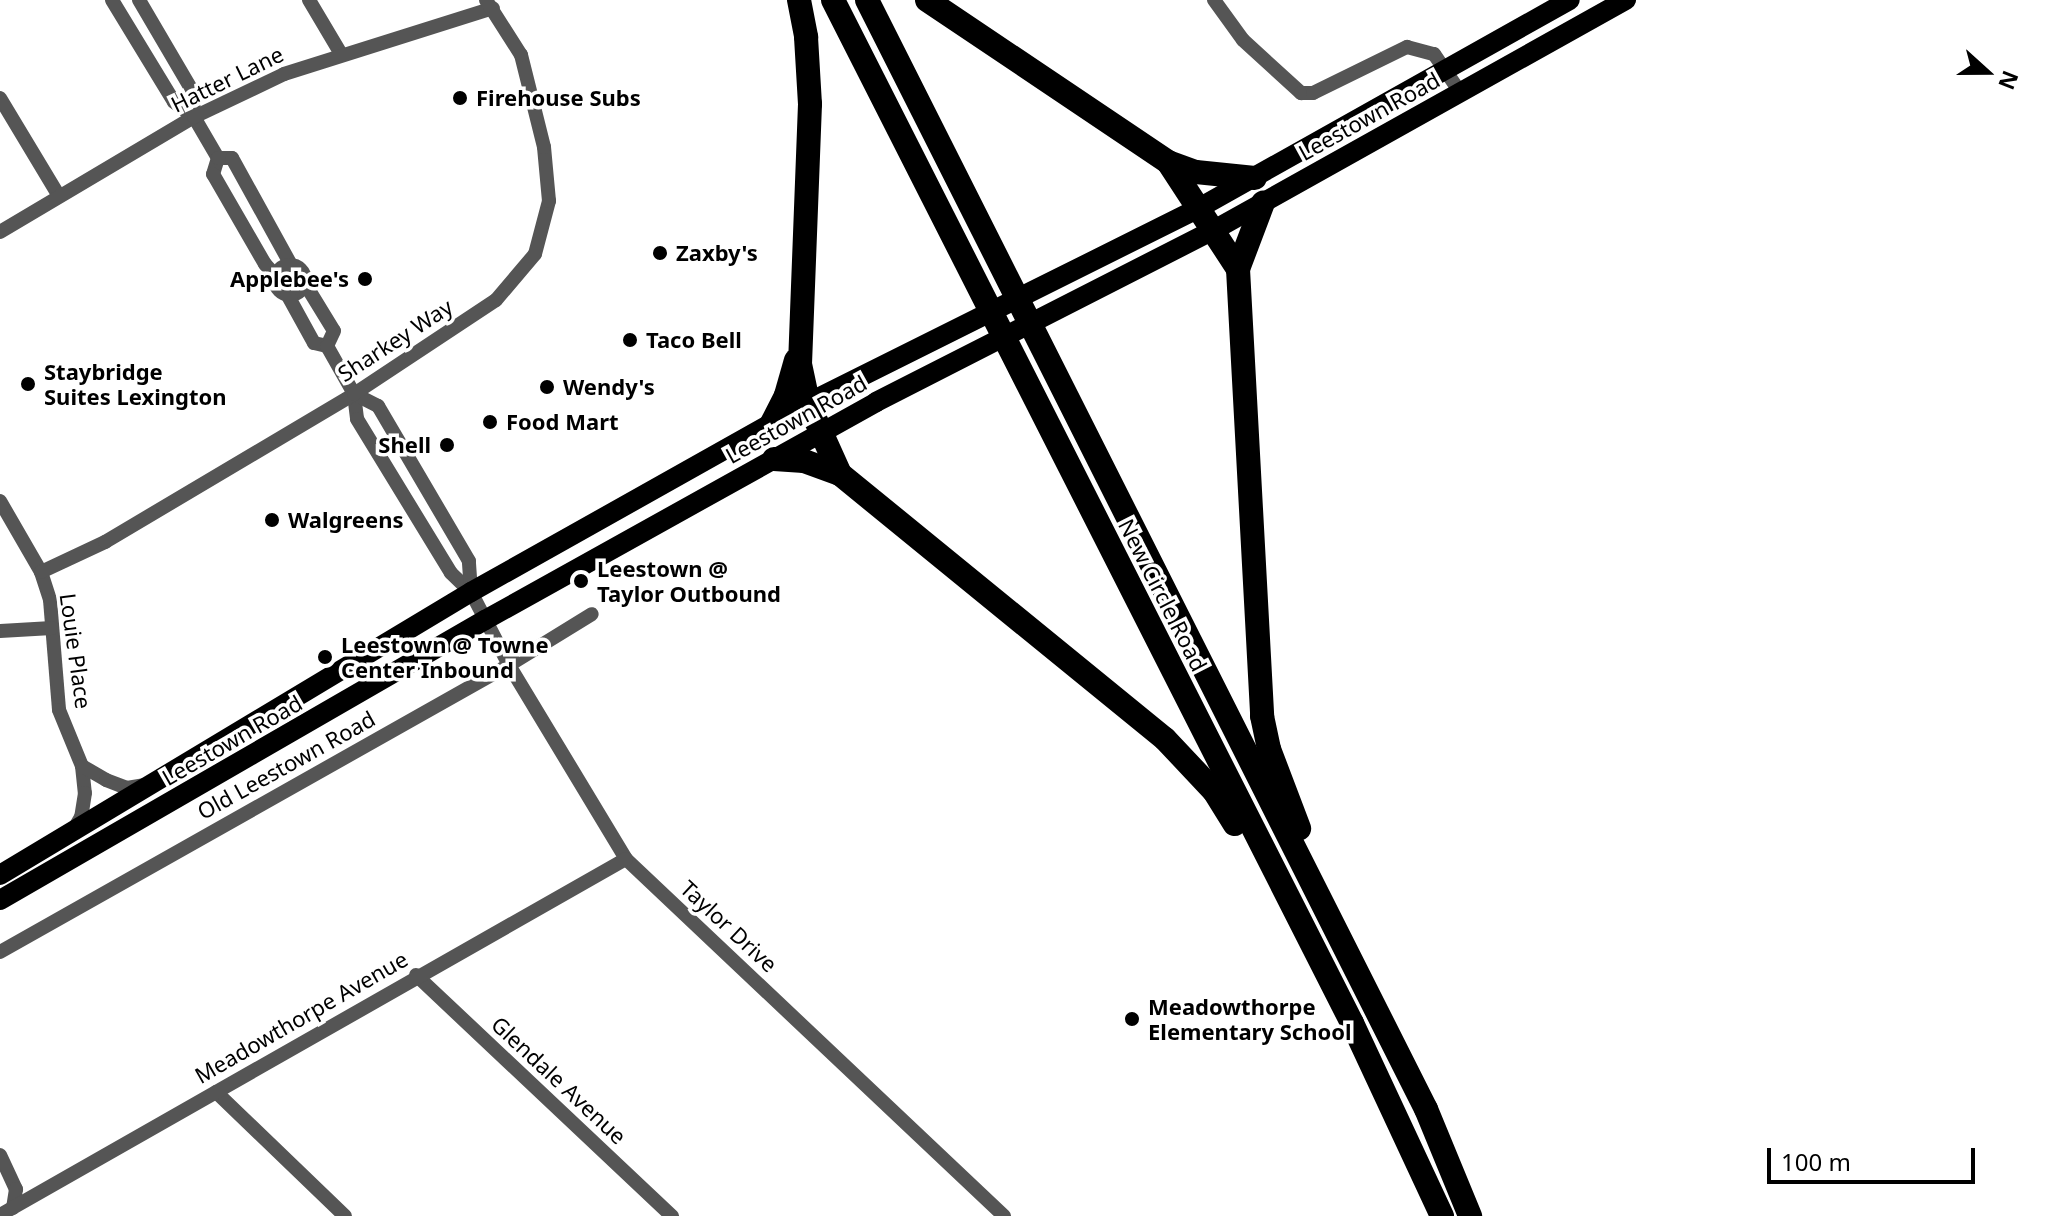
<!DOCTYPE html>
<html>
<head>
<meta charset="utf-8">
<style>
	body { margin:0 }
	#map { position:relative; width:2059px; height:1216px; overflow:hidden; background:#fff; font-family:"Noto Sans",sans-serif }
	div>[style] { position:absolute }
	.minor>* { height:14px; margin:-7px; padding:0 7px; transform-origin:7px; border-radius:7px; background:#555 }
	.minor>.ring { margin:-7px; padding:0; box-sizing:content-box; background:none; border:14px solid #555; border-radius:50% }
	.primary>* { height:20px; margin:-10px; padding:0 10px; transform-origin:10px; border-radius:10px; background:#000 }
	.motorway>* { height:24px; margin:-12px; padding:0 12px; transform-origin:12px; border-radius:12px; background:#000 }
	.dots>* { width:22px; height:22px; translate:-50% -50%; box-sizing:border-box; border:4px solid #fff; border-radius:50% }
	span { translate:-50% -50%; white-space:nowrap; text-align:center; line-height:1.15; -webkit-text-stroke:7px #fff; paint-order:stroke }
	.street-label { font-size:22px; color:#000 }
	.poi-label { font-size:22px; color:#000; font-weight:700 }
	.left { translate:0 -50%; text-align:left }
	.right { translate:-100% -50%; text-align:right }
	.north { position:absolute; left:1947px; top:32px; width:80px; height:80px; -webkit-text-stroke:6px #fff; paint-order:stroke; rotate:111deg; font-size:22px; font-weight:700; line-height:32px; text-align:center; color:#000 }
	.north::after { content:''; display:block; margin:auto; width:28px; height:36px; background:#000; clip-path:polygon(50% 0,100% 100%,50% 72%,0 100%) }
	.scale { position:absolute; left:1767px; top:1148px; width:208px; height:36px; box-sizing:border-box; border:4px solid #000; border-top:0; padding-left:10px; font-size:24px; line-height:28px; white-space:nowrap; color:#000; -webkit-text-stroke:6px #fff; paint-order:stroke }
</style>
</head>
<body>
<div id="map">
	<div class="minor">
		<div style="left:112px;top:0;width:119px;rotate:58.7deg"></div>
		<div style="left:174px;top:102px;width:25px;rotate:37deg"></div>
		<div style="left:194px;top:117px;width:48px;rotate:59.7deg"></div>
		<div style="left:218px;top:158px;width:17px;rotate:107deg"></div>
		<div style="left:213px;top:174px;width:104px;rotate:60deg"></div>
		<div style="left:265px;top:264px;width:15px;rotate:48deg"></div>
		<div style="left:139px;top:0;width:107px;rotate:59.6deg"></div>
		<div style="left:193px;top:92px;width:25px;rotate:88deg"></div>
		<div style="left:309px;top:0;width:63px;rotate:59.3deg"></div>
		<div style="left:1214px;top:0;width:49px;rotate:54.1deg"></div>
		<div style="left:1243px;top:40px;width:79px;rotate:42.4deg"></div>
		<div style="left:1301px;top:93px;width:12px"></div>
		<div style="left:1313px;top:93px;width:105px;rotate:-26.1deg"></div>
		<div style="left:1407px;top:47px;width:28px;rotate:15deg"></div>
		<div style="left:1434px;top:54px;width:46px;rotate:55.6deg"></div>
		<div style="left:0;top:98px;width:114px;rotate:59deg"></div>
		<div style="left:218px;top:158px;width:14px"></div>
		<div style="left:232px;top:158px;width:122px;rotate:61.1deg"></div>
		<div style="left:0;top:232px;width:226px;rotate:-30.7deg"></div>
		<div style="left:194px;top:117px;width:100px;rotate:-25.5deg"></div>
		<div style="left:284px;top:74px;width:219px;rotate:-17.5deg"></div>
		<div class="ring" style="left:275px;top:265px;width:16px;height:16px"></div>
		<div style="left:304px;top:282px;width:57px;rotate:58.5deg"></div>
		<div style="left:334px;top:331px;width:17px;rotate:115deg"></div>
		<div style="left:287px;top:294px;width:56px;rotate:61.1deg"></div>
		<div style="left:314px;top:343px;width:13px;rotate:13deg"></div>
		<div style="left:327px;top:346px;width:55px;rotate:60.6deg"></div>
		<div style="left:354px;top:394px;width:25px;rotate:83deg"></div>
		<div style="left:357px;top:419px;width:180px;rotate:58.6deg"></div>
		<div style="left:451px;top:573px;width:28px;rotate:44deg"></div>
		<div style="left:471px;top:592px;width:31px;rotate:-94deg"></div>
		<div style="left:469px;top:561px;width:180px;rotate:-120.4deg"></div>
		<div style="left:378px;top:406px;width:27px;rotate:-153deg"></div>
		<div style="left:0;top:501px;width:82px;rotate:60deg"></div>
		<div style="left:41px;top:572px;width:29px;rotate:72deg"></div>
		<div style="left:50px;top:600px;width:110px;rotate:85.3deg"></div>
		<div style="left:59px;top:710px;width:61px;rotate:67.7deg"></div>
		<div style="left:82px;top:766px;width:27px;rotate:84deg"></div>
		<div style="left:85px;top:793px;width:24px;rotate:99deg"></div>
		<div style="left:81px;top:817px;width:14px;rotate:120deg"></div>
		<div style="left:41px;top:572px;width:71px;rotate:-25.1deg"></div>
		<div style="left:105px;top:542px;width:290px;rotate:-30.7deg"></div>
		<div style="left:354px;top:394px;width:170px;rotate:-33.5deg"></div>
		<div style="left:496px;top:300px;width:60px;rotate:-49.7deg"></div>
		<div style="left:535px;top:254px;width:55px;rotate:-75.2deg"></div>
		<div style="left:549px;top:201px;width:54px;rotate:-95.3deg"></div>
		<div style="left:544px;top:147px;width:95px;rotate:-104deg"></div>
		<div style="left:521px;top:55px;width:65px;rotate:-122.5deg"></div>
		<div style="left:471px;top:592px;width:82px;rotate:62.5deg"></div>
		<div style="left:509px;top:665px;width:227px;rotate:58.9deg"></div>
		<div style="left:626px;top:859px;width:520px;rotate:43.36deg"></div>
		<div style="left:0;top:631px;width:52px;rotate:-3.3deg"></div>
		<div style="left:82px;top:766px;width:28px;rotate:30deg"></div>
		<div style="left:106px;top:780px;width:22px;rotate:21deg"></div>
		<div style="left:127px;top:788px;width:17px;rotate:-10deg"></div>
		<div style="left:0;top:952px;width:584px;rotate:-29.42deg"></div>
		<div style="left:509px;top:665px;width:97px;rotate:-31.6deg"></div>
		<div style="left:416px;top:975px;width:352px;rotate:43.3deg"></div>
		<div style="left:216px;top:1092px;width:179px;rotate:43.9deg"></div>
		<div style="left:0;top:1155px;width:38px;rotate:65deg"></div>
		<div style="left:16px;top:1189px;width:19px;rotate:99deg"></div>
		<div style="left:0;top:1215px;width:720px;rotate:-29.63deg"></div>
	</div>
	<div class="primary">
		<div style="left:0;top:875px;width:549px;rotate:-31deg"></div>
		<div style="left:471px;top:592px;width:386px;rotate:-29.3deg"></div>
		<div style="left:808px;top:403px;width:437px;rotate:-26.5deg"></div>
		<div style="left:1199px;top:208px;width:425px;rotate:-29.3deg"></div>
		<div style="left:0;top:900px;width:560px;rotate:-30deg"></div>
		<div style="left:485px;top:620px;width:448px;rotate:-29.1deg"></div>
		<div style="left:876px;top:402px;width:379px;rotate:-27deg"></div>
		<div style="left:1214px;top:230px;width:472px;rotate:-29.2deg"></div>
	</div>
	<div class="motorway">
		<div style="left:799px;top:0;width:38px;rotate:79deg"></div>
		<div style="left:806px;top:37px;width:67px;rotate:86.6deg"></div>
		<div style="left:810px;top:104px;width:260px;rotate:92.2deg"></div>
		<div style="left:800px;top:364px;width:40px;rotate:78deg"></div>
		<div style="left:808px;top:403px;width:78px;rotate:65.7deg"></div>
		<div style="left:833px;top:0;width:1147px;rotate:63.1deg"></div>
		<div style="left:1352px;top:1023px;width:213px;rotate:65deg"></div>
		<div style="left:867px;top:0;width:1242px;rotate:63.25deg"></div>
		<div style="left:1426px;top:1109px;width:116px;rotate:67.6deg"></div>
		<div style="left:927px;top:0;width:290px;rotate:33.9deg"></div>
		<div style="left:1168px;top:162px;width:30px;rotate:20deg"></div>
		<div style="left:1196px;top:172px;width:59px;rotate:5.8deg"></div>
		<div style="left:1168px;top:162px;width:128px;rotate:56.8deg"></div>
		<div style="left:1238px;top:269px;width:448px;rotate:86.9deg"></div>
		<div style="left:1262px;top:716px;width:34px;rotate:78deg"></div>
		<div style="left:1269px;top:749px;width:85px;rotate:69.2deg"></div>
		<div style="left:1238px;top:269px;width:71px;rotate:-69.3deg"></div>
		<div style="left:772px;top:423px;width:31px;rotate:-63deg"></div>
		<div style="left:786px;top:395px;width:36px;rotate:-74deg"></div>
		<div style="left:774px;top:459px;width:30px;rotate:4deg"></div>
		<div style="left:804px;top:461px;width:38px;rotate:20deg"></div>
		<div style="left:840px;top:474px;width:419px;rotate:39.2deg"></div>
		<div style="left:1165px;top:739px;width:71px;rotate:46.7deg"></div>
		<div style="left:1214px;top:791px;width:39px;rotate:58deg"></div>
	</div>
	<div class="dots">
		<div style="left:460px;top:98px;background:#000"></div>
		<div style="left:660px;top:253px;background:#000"></div>
		<div style="left:365px;top:279px;background:#000"></div>
		<div style="left:630px;top:340px;background:#000"></div>
		<div style="left:28px;top:384px;background:#000"></div>
		<div style="left:547px;top:387px;background:#000"></div>
		<div style="left:490px;top:422px;background:#000"></div>
		<div style="left:447px;top:445px;background:#000"></div>
		<div style="left:272px;top:520px;background:#000"></div>
		<div style="left:581px;top:581px;background:#000"></div>
		<div style="left:325px;top:657px;background:#000"></div>
		<div style="left:1132px;top:1019px;background:#000"></div>
	</div>
	<div class="street-label">
		<span style="left:227px;top:79px;rotate:-26deg">Hatter Lane</span>
		<span style="left:1369px;top:116px;rotate:-29deg">Leestown Road</span>
		<span style="left:395px;top:340px;rotate:-33deg">Sharkey Way</span>
		<span style="left:796px;top:419px;rotate:-29deg">Leestown Road</span>
		<span style="left:1163px;top:595px;rotate:63deg">New Circle Road</span>
		<span style="left:76px;top:651px;rotate:82deg">Louie Place</span>
		<span style="left:232px;top:740px;rotate:-30deg">Leestown Road</span>
		<span style="left:286px;top:765px;rotate:-29deg">Old Leestown Road</span>
		<span style="left:729px;top:926px;rotate:43deg">Taylor Drive</span>
		<span style="left:301px;top:1017px;rotate:-30deg">Meadowthorpe Avenue</span>
		<span style="left:559px;top:1080px;rotate:43deg">Glendale Avenue</span>
	</div>
	<div class="poi-label">
		<span class="left" style="left:476px;top:98px">Firehouse Subs</span>
		<span class="left" style="left:676px;top:253px">Zaxby's</span>
		<span class="right" style="left:349px;top:279px">Applebee's</span>
		<span class="left" style="left:646px;top:340px">Taco Bell</span>
		<span class="left" style="left:44px;top:384px">Staybridge<br>Suites Lexington</span>
		<span class="left" style="left:563px;top:387px">Wendy's</span>
		<span class="left" style="left:506px;top:422px">Food Mart</span>
		<span class="right" style="left:431px;top:445px">Shell</span>
		<span class="left" style="left:288px;top:520px">Walgreens</span>
		<span class="left" style="left:597px;top:581px">Leestown @<br>Taylor Outbound</span>
		<span class="left" style="left:341px;top:657px">Leestown @ Towne<br>Center Inbound</span>
		<span class="left" style="left:1148px;top:1019px">Meadowthorpe<br>Elementary School</span>
	</div>
	<div class="north">N</div>
	<div class="scale">100 m</div>
</div>
</body>
</html>
